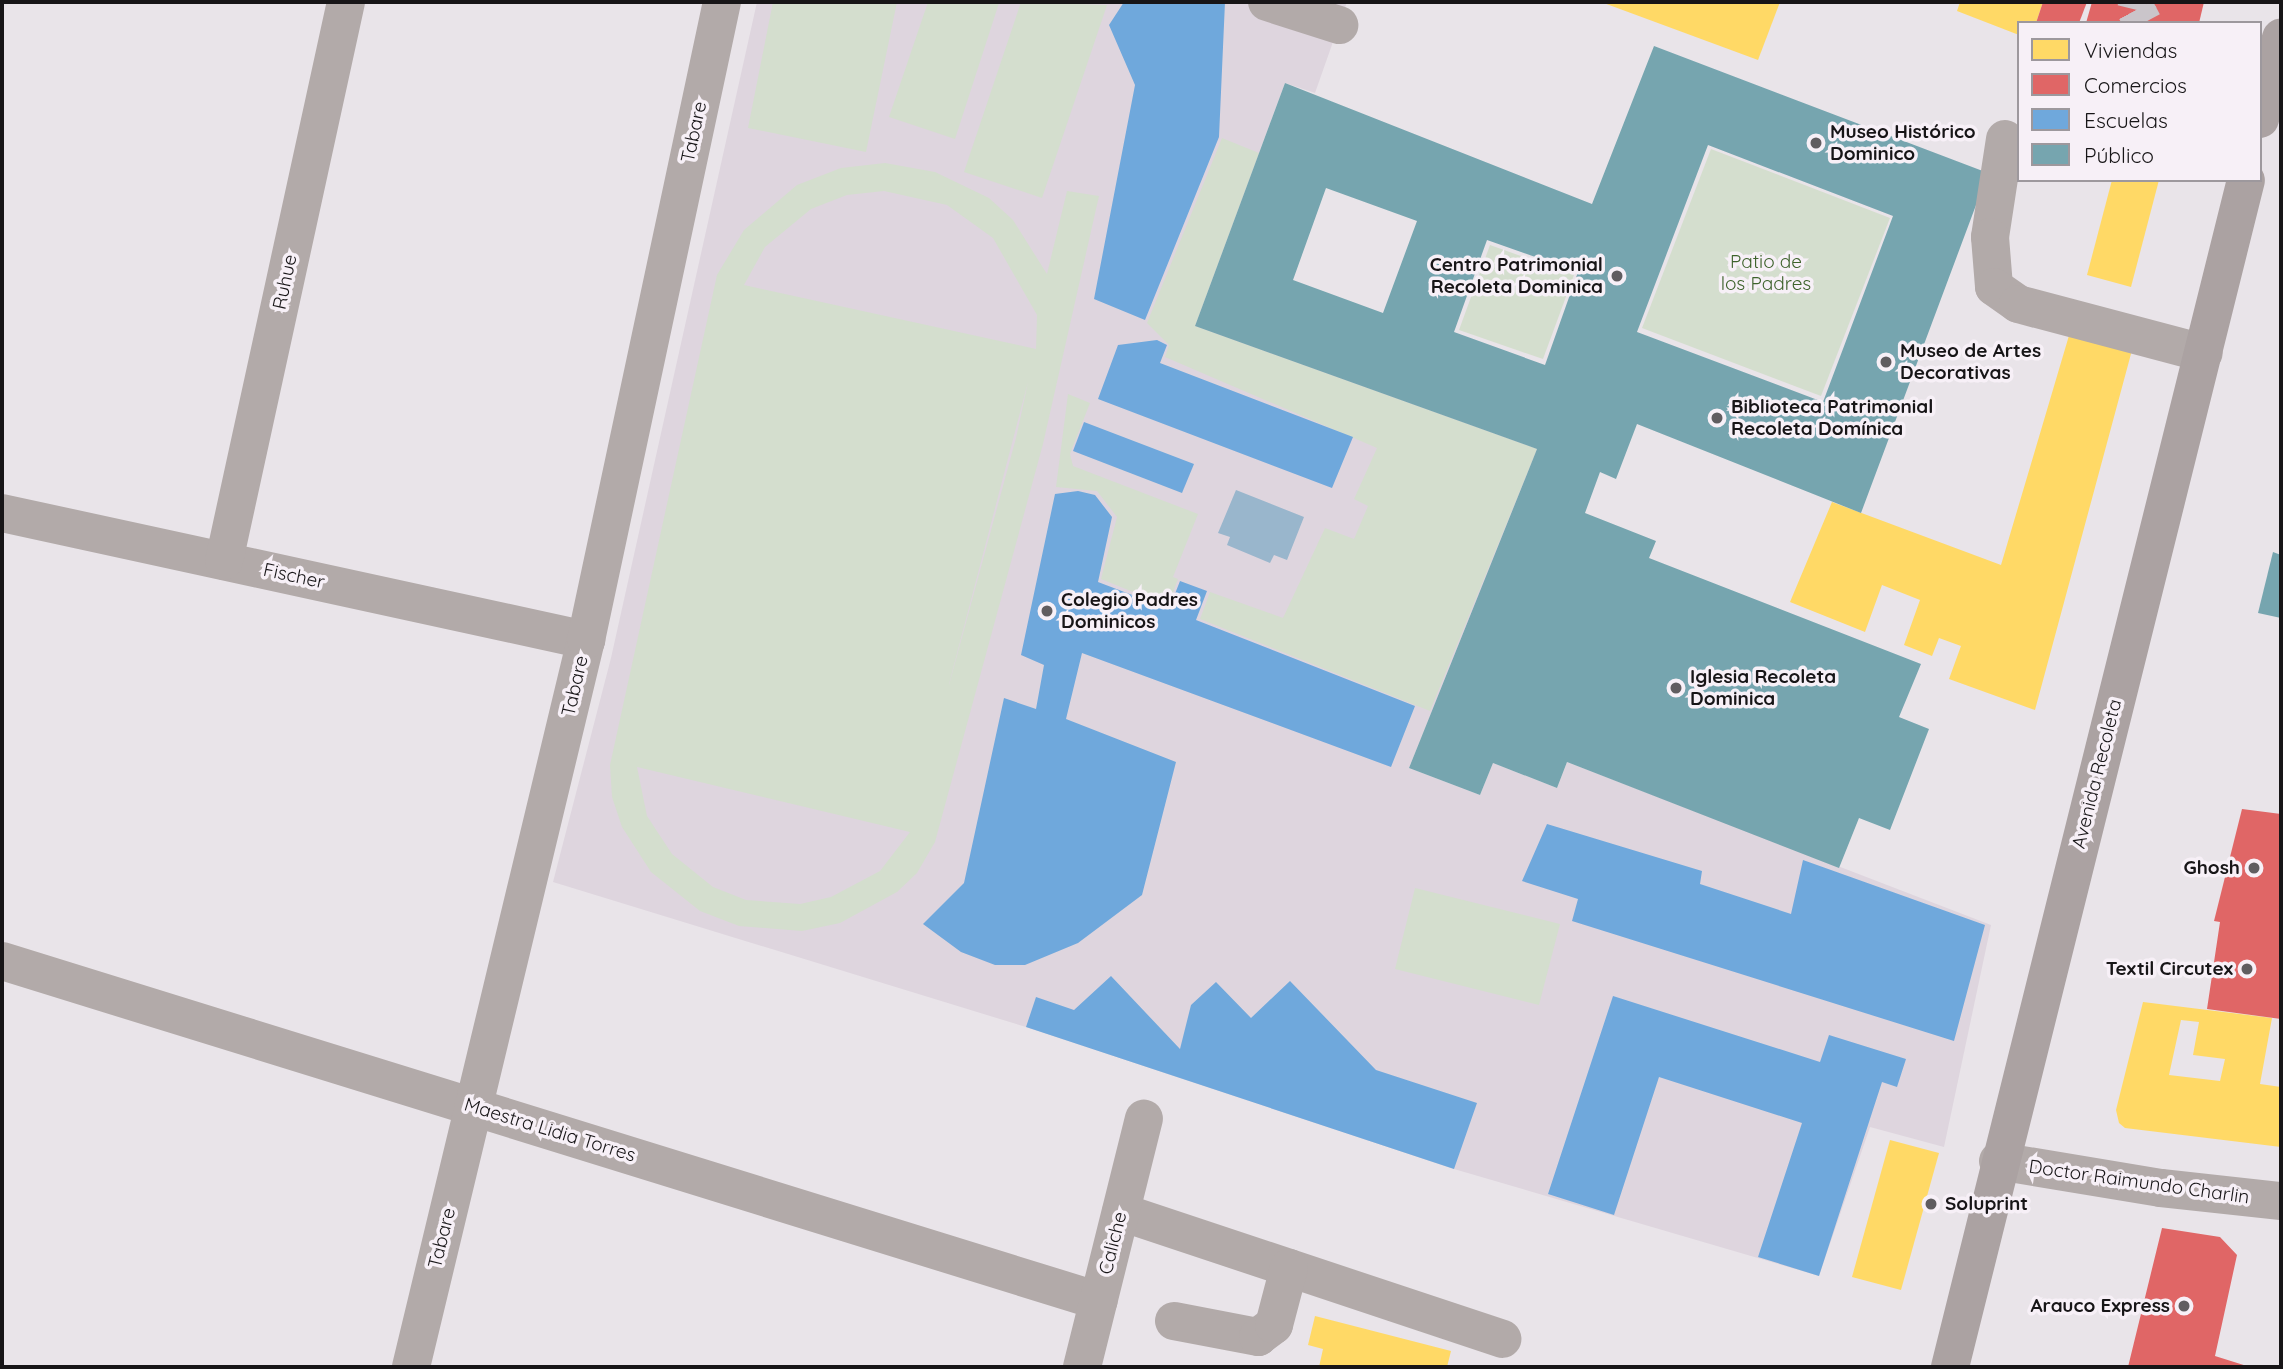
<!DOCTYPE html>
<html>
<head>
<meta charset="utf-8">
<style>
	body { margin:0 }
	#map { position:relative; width:2283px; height:1369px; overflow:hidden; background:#e9e4e9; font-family:Quicksand,sans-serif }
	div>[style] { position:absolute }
	.built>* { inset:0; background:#ded5de }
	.green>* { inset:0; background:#d4dece }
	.water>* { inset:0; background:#99b6cc }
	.homes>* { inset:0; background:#ffd966 }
	.shops>* { inset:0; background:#e06666 }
	.schools>* { inset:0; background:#6fa8dc }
	.public>* { inset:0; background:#76a5af }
	.minor-tunnel>* { height:38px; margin-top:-19px; transform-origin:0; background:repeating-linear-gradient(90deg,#cac5ca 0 38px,transparent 0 57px) }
	.minor>* { height:38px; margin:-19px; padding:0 19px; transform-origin:19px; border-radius:19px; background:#b2aaa9 }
	.major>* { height:38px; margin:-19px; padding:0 19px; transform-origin:19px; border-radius:19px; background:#aba2a2 }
	.dots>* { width:19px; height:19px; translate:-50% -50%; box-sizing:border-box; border:4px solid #f7f0f7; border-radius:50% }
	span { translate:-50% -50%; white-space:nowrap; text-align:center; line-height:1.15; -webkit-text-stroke:7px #f7f0f7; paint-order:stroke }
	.street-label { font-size:19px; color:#171517 }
	.poi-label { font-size:19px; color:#171517; font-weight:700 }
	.left { translate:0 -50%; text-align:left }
	.right { translate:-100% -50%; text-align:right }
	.park-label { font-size:19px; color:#3d622b }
	.frame { position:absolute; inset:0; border:4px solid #171517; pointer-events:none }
	.legend { position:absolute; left:2017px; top:21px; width:245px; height:161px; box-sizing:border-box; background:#f7f0f7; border:2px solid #9d989d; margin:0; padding:9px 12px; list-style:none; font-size:21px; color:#171517 }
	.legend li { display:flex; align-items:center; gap:14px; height:35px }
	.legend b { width:35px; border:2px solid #9d989d }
</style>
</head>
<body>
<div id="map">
	<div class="built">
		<div style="clip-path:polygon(757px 2px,1347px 2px,1315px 93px,1285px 83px,1195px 325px,1537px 449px,1409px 768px,1480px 795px,1493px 763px,1557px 788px,1567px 762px,1991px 925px,1944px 1147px,1870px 1127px,1819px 1276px,1454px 1169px,1026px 1027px,553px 882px,611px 658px)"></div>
	</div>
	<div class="green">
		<div style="clip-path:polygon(773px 2px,897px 2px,866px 152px,748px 128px)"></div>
		<div style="clip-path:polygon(928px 2px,999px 3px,955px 139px,889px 117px)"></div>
		<div style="clip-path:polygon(1021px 2px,1107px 5px,1042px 198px,964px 172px)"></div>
		<div style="clip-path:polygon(1222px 138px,1259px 153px,1195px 326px,1537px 449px,1430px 711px,1200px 619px,1210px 592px,1283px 618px,1325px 528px,1354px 539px,1368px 506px,1354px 499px,1377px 448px,1165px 357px,1169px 345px,1147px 323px)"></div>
		<div style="clip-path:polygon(1711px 149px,1890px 218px,1821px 396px,1642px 328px)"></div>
		<div style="clip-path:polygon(evenodd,885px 163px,935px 172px,989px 198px,1013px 220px,1047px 274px,1067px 191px,1099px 196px,1043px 444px,935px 842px,917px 873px,897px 892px,840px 923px,802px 931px,739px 926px,700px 911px,651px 872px,622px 827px,612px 797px,610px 765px,717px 275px,744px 230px,797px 185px,841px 168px,885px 163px,884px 191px,947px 205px,993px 238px,1037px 315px,1036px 349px,744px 285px,765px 247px,811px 209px,847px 195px,884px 191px,885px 163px,1028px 382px,1016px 438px,949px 685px,949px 684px,1028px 382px,885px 163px,637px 767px,910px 832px,880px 871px,831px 897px,800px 904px,746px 900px,713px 887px,672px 854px,647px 816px,637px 767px)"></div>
		<div style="clip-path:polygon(1490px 245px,1574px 275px,1543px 359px,1459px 330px)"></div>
		<div style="clip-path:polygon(1068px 394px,1090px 403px,1070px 454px,1073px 466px,1198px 514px,1173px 577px,1178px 579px,1168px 606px,1101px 579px,1117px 517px,1097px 491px,1056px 487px)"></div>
		<div style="clip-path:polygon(1415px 888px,1560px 924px,1539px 1005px,1395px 969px)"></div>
	</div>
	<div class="water">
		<div style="clip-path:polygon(1236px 490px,1304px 517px,1287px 560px,1274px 555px,1270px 563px,1227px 545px,1230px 537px,1218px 533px)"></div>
	</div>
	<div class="homes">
		<div style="clip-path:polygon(1601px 2px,1780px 2px,1758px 60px)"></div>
		<div style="clip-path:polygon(1960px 2px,2043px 2px,2036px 23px,2019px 23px,2019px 35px,1957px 11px)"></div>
		<div style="clip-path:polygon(2112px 180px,2159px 180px,2131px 287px,2087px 275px)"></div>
		<div style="clip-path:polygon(2073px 322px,2135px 339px,2035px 710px,1949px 679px,1961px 646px,1939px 638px,1932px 656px,1904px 645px,1920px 600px,1882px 585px,1865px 632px,1790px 602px,1832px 502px,2001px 565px)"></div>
		<div style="clip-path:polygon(evenodd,2143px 1002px,2272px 1018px,2260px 1084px,2281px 1087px,2281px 1147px,2125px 1128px,2119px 1123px,2116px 1110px,2143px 1002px,2181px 1020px,2199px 1022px,2193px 1055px,2225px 1059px,2220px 1081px,2169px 1075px,2181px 1020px)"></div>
		<div style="clip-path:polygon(1890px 1140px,1939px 1153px,1901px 1290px,1852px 1277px)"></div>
		<div style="clip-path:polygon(1315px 1316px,1451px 1351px,1447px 1367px,1319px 1367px,1323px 1349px,1308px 1345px)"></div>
	</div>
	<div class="shops">
		<div style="clip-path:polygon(2043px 2px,2087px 2px,2079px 23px,2036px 23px)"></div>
		<div style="clip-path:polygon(2092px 2px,2204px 2px,2199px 23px,2086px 23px)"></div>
		<div style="clip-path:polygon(2242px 809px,2281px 814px,2281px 1019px,2207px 1009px,2220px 922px,2214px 921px)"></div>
		<div style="clip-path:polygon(2162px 1228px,2220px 1237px,2237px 1255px,2215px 1356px,2250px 1367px,2128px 1367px)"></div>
	</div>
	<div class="schools">
		<div style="clip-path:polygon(1124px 2px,1225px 2px,1219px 137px,1145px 320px,1094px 299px,1135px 85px,1109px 25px)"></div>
		<div style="clip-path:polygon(1157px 340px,1167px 345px,1160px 363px,1353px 437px,1332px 488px,1098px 399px,1118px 345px)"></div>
		<div style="clip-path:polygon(1084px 422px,1194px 464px,1182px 493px,1073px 451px)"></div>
		<div style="clip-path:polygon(1078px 491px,1095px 495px,1112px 517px,1098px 582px,1169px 609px,1180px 581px,1207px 591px,1196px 620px,1415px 706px,1391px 767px,1082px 653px,1066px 719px,1176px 762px,1142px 895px,1078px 943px,1025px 965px,995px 965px,961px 952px,923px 924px,964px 883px,1004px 698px,1036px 709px,1044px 665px,1021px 655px,1055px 494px)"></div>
		<div style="clip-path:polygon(1547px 824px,1702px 871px,1700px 884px,1791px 914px,1803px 860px,1985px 925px,1954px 1041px,1572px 921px,1578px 899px,1522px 881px)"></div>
		<div style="clip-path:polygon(1111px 976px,1180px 1049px,1191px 1005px,1216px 982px,1251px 1018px,1290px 981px,1376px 1070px,1477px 1103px,1454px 1169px,1026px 1027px,1036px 997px,1074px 1010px)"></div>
		<div style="clip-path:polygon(1613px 996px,1820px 1062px,1829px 1035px,1906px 1059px,1897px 1087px,1882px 1082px,1819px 1276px,1758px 1257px,1802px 1123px,1659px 1077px,1614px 1215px,1548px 1194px)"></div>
	</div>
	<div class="public">
		<div style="clip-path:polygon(evenodd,1654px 46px,1988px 173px,1861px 513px,1637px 424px,1616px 479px,1600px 472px,1585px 513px,1656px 541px,1649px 558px,1921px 664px,1899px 717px,1929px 729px,1890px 830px,1859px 818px,1839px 868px,1567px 762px,1557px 788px,1493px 763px,1480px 795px,1409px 768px,1537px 449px,1195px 326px,1285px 83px,1592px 204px,1654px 46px,1708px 145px,1893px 216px,1823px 402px,1637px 332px,1708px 145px,1654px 46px,1326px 188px,1417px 221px,1383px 313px,1293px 280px,1326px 188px,1654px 46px,1487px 240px,1578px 272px,1545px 365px,1454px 332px,1487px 240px)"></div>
		<div style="clip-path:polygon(2273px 552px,2281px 555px,2281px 618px,2258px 613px)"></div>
	</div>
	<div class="minor-tunnel">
		<div style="left:2138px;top:2px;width:8px;rotate:104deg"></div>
		<div style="left:2136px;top:10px;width:15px;rotate:62deg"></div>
	</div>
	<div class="minor">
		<div style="left:1267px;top:2px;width:76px;rotate:17.7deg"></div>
		<div style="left:2005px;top:139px;width:99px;rotate:98.7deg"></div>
		<div style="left:1990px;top:237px;width:50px;rotate:85.4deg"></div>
		<div style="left:1994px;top:287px;width:29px;rotate:35deg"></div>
		<div style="left:2018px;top:304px;width:192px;rotate:14.8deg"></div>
		<div style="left:2px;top:513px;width:598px;rotate:12.27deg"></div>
		<div style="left:224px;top:561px;width:572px;rotate:-77.69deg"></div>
		<div style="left:2px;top:961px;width:1148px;rotate:17.22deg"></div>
		<div style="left:1998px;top:1161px;width:165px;rotate:9.4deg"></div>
		<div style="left:2161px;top:1188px;width:121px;rotate:6.2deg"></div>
		<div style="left:1121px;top:1212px;width:402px;rotate:18.4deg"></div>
		<div style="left:1174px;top:1321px;width:86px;rotate:10.8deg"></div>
		<div style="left:1258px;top:1337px;width:20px;rotate:-37deg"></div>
		<div style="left:1274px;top:1325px;width:59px;rotate:-75.3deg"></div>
		<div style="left:411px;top:1367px;width:748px;rotate:-76.47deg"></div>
		<div style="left:586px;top:640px;width:652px;rotate:-77.97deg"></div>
		<div style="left:1082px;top:1367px;width:256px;rotate:-76deg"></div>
	</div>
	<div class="major">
		<div style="left:2260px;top:119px;width:84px;rotate:-75.5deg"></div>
		<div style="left:1950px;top:1367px;width:1223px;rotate:-76deg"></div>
	</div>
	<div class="dots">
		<div style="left:1816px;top:143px;background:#605d60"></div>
		<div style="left:1617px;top:276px;background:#605d60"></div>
		<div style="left:1886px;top:362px;background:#605d60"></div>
		<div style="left:1717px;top:418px;background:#605d60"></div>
		<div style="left:1047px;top:611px;background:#605d60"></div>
		<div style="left:1676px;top:688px;background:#605d60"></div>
		<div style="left:2254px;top:868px;background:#605d60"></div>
		<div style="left:2247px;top:969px;background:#605d60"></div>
		<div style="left:1931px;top:1204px;background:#605d60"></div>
		<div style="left:2184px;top:1306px;background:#605d60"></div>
	</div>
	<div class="street-label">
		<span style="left:694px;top:132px;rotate:-78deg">Tabare</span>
		<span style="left:285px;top:282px;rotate:-78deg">Ruhue</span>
		<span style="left:294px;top:576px;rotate:12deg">Fischer</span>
		<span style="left:575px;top:686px;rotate:-77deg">Tabare</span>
		<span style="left:2097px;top:774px;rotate:-76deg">Avenida Recoleta</span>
		<span style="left:550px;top:1130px;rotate:17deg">Maestra Lidia Torres</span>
		<span style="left:2139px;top:1182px;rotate:8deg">Doctor Raimundo Charlin</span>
		<span style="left:442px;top:1238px;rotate:-76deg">Tabare</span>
		<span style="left:1113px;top:1243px;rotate:-76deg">Caliche</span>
	</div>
	<div class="poi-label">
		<span class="left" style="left:1830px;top:143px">Museo Histórico<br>Dominico</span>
		<span class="right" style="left:1603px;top:276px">Centro Patrimonial<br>Recoleta Dominica</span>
		<span class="left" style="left:1900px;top:362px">Museo de Artes<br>Decorativas</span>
		<span class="left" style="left:1731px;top:418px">Biblioteca Patrimonial<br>Recoleta Domínica</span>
		<span class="left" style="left:1061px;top:611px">Colegio Padres<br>Dominicos</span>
		<span class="left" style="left:1690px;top:688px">Iglesia Recoleta<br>Dominica</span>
		<span class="right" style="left:2240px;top:868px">Ghosh</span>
		<span class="right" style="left:2233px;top:969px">Textil Circutex</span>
		<span class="left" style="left:1945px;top:1204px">Soluprint</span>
		<span class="right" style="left:2170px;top:1306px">Arauco Express</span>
	</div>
	<div class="park-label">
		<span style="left:1766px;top:273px">Patio de<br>los Padres</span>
	</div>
	<div class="frame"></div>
	<ul class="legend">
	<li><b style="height:19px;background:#ffd966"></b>Viviendas</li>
	<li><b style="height:19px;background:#e06666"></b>Comercios</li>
	<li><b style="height:19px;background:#6fa8dc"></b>Escuelas</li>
	<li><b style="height:19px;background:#76a5af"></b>Público</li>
	</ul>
</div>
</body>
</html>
